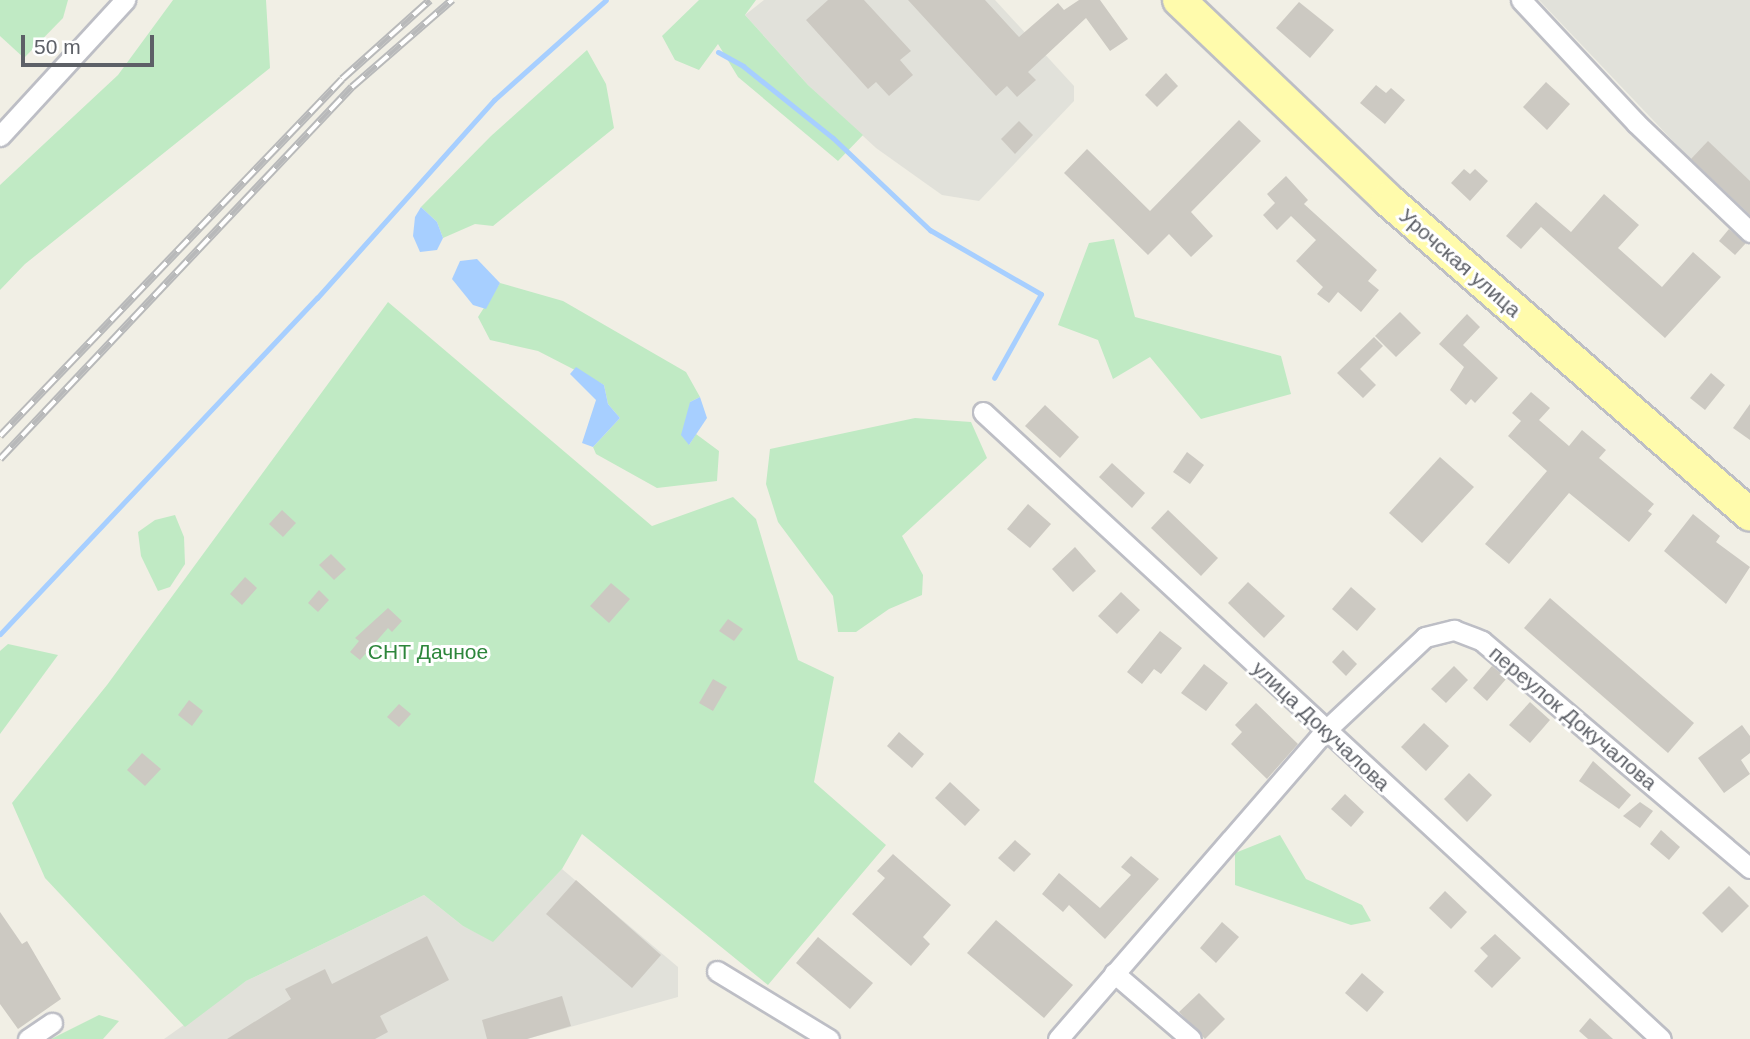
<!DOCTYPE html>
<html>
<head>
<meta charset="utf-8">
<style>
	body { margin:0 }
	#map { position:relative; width:1750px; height:1039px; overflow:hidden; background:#f1efe5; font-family:Arial,sans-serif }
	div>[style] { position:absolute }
	.industrial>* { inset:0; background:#e1e1da }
	.green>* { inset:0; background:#c0eac4 }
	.water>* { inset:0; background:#a7cfff }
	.stream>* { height:5px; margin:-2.5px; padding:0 2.5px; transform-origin:2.5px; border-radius:2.5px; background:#a7cfff }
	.building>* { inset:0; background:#ccc9c2 }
	.roads { filter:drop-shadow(2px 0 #bdbec5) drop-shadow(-2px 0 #bdbec5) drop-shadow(0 2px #bdbec5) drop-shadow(0 -2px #bdbec5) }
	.minor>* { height:19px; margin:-9.5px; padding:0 9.5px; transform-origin:9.5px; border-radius:9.5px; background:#fff }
	.primary>* { height:32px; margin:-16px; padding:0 16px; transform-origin:16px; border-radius:16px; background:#fffbac }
	.rail>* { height:8px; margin-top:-4px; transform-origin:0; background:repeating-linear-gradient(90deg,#fff 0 16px,#b8b9ba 0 32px); box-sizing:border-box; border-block:2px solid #b8b9ba }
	span { translate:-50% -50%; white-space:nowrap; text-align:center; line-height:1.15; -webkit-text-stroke:6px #fff; paint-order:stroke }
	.street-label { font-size:21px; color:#5d6067 }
	.park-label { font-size:21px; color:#2d863b }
	.scale { position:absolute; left:21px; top:35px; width:133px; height:32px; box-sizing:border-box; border:4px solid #5d6067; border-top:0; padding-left:9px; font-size:21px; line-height:24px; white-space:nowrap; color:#5d6067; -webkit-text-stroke:5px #fff; paint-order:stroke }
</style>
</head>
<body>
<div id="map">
	<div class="industrial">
		<div style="clip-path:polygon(764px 0,995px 0,1074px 86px,1074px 101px,979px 201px,942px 195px,876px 148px,808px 85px,745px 15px)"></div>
		<div style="clip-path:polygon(1539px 0,1750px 0,1750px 216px,1691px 160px)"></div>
		<div style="clip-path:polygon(562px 869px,678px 967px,678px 997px,527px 1039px,164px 1039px,246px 981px,424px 895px,463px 926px,493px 941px)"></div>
	</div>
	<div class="green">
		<div style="clip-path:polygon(0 0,68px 0,63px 18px,24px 58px,0 36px)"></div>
		<div style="clip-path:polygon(173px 0,266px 0,270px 68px,25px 264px,0 290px,0 185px,118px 75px)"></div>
		<div style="clip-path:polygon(699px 0,756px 0,745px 15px,808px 85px,863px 135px,838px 161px,738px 77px,718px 44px,699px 70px,675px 60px,662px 36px)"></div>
		<div style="clip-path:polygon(587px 50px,606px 84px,614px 128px,493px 226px,475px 224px,443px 238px,437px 222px,421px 207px,491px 136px)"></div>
		<div style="clip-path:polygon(1114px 239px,1135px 317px,1281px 356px,1291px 394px,1201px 419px,1150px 357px,1113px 379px,1098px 340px,1058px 325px,1089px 243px)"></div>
		<div style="clip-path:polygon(500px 283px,563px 301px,686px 372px,700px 397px,690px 402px,689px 445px,696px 434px,719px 451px,717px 481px,657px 488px,596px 454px,593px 447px,620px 418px,608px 404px,604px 385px,538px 351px,490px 340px,478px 317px)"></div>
		<div style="clip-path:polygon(388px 302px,652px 526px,733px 497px,756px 519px,798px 660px,834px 677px,814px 782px,886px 845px,768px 985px,582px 834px,562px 869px,493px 942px,463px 926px,424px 895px,246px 981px,185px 1027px,45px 878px,12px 803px,107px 685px)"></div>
		<div style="clip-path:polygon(915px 418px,971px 422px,987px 458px,902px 536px,923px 575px,922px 595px,889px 609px,856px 632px,838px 632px,833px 596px,778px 522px,766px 484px,770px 449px)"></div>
		<div style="clip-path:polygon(175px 515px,184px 537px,185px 564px,170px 587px,158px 591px,141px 556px,138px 532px,155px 520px)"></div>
		<div style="clip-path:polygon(8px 644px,58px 655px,0 734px,0 651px)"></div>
		<div style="clip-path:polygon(1280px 835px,1306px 879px,1362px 905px,1371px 921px,1351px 925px,1235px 885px,1235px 853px)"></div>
		<div style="clip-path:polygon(99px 1015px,119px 1021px,103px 1039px,51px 1039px)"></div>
	</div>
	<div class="water">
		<div style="clip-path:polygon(421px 207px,437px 222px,443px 238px,437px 250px,420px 252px,413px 236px,415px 217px)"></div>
		<div style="clip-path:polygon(477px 259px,500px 283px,486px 309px,473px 305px,452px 279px,460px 261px)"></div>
		<div style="clip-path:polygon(576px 367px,604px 385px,608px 404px,620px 418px,593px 447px,582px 443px,596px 400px,570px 374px)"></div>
		<div style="clip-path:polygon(700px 397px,707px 418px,689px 445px,681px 435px,690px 402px)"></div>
	</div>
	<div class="stream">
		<div style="left:718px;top:52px;width:29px;rotate:29deg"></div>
		<div style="left:743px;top:66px;width:115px;rotate:38.7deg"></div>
		<div style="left:833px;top:138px;width:134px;rotate:43.5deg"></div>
		<div style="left:930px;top:230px;width:128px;rotate:30deg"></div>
		<div style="left:1041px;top:294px;width:96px;rotate:119.2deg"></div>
		<div style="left:0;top:634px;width:462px;rotate:-46.7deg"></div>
		<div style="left:317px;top:298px;width:266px;rotate:-48.2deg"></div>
		<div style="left:494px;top:100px;width:150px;rotate:-41.8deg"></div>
	</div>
	<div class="building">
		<div style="clip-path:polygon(828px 0,864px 0,911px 51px,900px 60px,913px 75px,889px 96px,876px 82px,868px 89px,806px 20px)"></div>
		<div style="clip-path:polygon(908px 0,985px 0,1019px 37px,1058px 3px,1064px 10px,1079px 0,1100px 0,1128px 39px,1110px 51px,1086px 18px,1028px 72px,1036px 80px,1017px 97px,1007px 86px,996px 96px)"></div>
		<div style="clip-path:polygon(1299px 2px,1334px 30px,1310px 58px,1276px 28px)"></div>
		<div style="clip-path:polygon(1166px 73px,1178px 86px,1157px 107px,1145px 95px)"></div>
		<div style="clip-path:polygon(1546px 82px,1570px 104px,1547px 130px,1523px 107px)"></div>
		<div style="clip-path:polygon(1376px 85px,1386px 93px,1391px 88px,1405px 100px,1385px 124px,1360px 103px)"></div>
		<div style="clip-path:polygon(1239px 120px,1261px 141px,1191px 212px,1213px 236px,1191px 257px,1169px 234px,1148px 255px,1064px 173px,1087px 149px,1150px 211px)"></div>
		<div style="clip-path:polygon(1019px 121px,1033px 135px,1015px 154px,1001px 139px)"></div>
		<div style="clip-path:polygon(1708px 141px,1750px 181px,1750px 215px,1691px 159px)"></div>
		<div style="clip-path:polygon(1464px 169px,1470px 174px,1475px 169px,1488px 181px,1470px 201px,1451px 183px)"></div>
		<div style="clip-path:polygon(1286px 176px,1308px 200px,1304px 204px,1377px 270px,1368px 281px,1379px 290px,1361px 312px,1338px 292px,1329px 303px,1317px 294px,1323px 287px,1296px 261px,1316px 240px,1291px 216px,1277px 230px,1263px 215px,1275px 203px,1267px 194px)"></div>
		<div style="clip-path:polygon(1604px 194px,1639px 225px,1618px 248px,1662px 287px,1693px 252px,1721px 277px,1665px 338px,1541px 227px,1521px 249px,1506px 236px,1536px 202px,1571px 232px)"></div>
		<div style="clip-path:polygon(1729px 229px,1746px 243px,1735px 255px,1719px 241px)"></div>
		<div style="clip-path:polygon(1400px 312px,1421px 333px,1396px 357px,1375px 336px)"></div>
		<div style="clip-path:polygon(1467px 314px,1480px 327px,1463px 345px,1498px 378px,1475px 403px,1471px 399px,1466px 405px,1450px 390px,1464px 367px,1439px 344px)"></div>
		<div style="clip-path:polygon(1374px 337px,1383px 346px,1360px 369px,1376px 385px,1363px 398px,1337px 373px)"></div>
		<div style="clip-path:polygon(1711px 373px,1725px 385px,1705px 410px,1690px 398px)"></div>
		<div style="clip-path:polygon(1531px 392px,1550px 408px,1539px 420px,1569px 446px,1582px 430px,1606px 450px,1599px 458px,1654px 504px,1648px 511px,1652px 514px,1629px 542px,1569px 493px,1509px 564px,1485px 544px,1547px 471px,1508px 436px,1521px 421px,1512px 413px)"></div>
		<div style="clip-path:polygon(1750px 404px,1750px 440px,1733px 428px)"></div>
		<div style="clip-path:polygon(1045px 405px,1079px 437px,1060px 458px,1025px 426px)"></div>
		<div style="clip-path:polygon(1187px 452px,1204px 465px,1190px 484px,1173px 472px)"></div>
		<div style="clip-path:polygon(1440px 457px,1474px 487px,1422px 543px,1389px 513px)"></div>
		<div style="clip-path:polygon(1112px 463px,1145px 493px,1132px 508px,1099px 477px)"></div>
		<div style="clip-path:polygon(1028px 504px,1051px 524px,1030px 548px,1007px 529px)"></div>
		<div style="clip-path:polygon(282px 510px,296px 523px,283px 537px,269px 524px)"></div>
		<div style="clip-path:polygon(1168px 510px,1218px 558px,1201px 576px,1151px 528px)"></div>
		<div style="clip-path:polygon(1693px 514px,1720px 536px,1716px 542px,1750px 567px,1726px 604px,1664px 551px)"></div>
		<div style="clip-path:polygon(1075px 547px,1096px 571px,1073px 592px,1052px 569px)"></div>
		<div style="clip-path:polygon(331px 554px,346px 569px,334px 580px,319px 565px)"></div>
		<div style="clip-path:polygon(245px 577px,257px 588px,242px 605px,230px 594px)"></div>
		<div style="clip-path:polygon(1248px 582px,1285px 616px,1264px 638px,1228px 603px)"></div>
		<div style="clip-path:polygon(611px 583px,630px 599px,609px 623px,590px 606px)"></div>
		<div style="clip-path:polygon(1351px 587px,1376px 609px,1357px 631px,1332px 609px)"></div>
		<div style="clip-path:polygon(319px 590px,329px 600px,318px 612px,308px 603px)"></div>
		<div style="clip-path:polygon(1121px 592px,1140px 610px,1117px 634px,1098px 616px)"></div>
		<div style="clip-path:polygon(1550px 598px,1694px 723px,1668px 753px,1524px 628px)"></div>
		<div style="clip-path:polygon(388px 608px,402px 621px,392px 632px,388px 628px,360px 660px,350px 652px,359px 641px,355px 638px)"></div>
		<div style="clip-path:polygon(728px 619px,743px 629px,734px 641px,719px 631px)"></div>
		<div style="clip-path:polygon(1160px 631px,1182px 648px,1161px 674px,1154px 669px,1142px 684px,1127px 672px)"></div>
		<div style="clip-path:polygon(1343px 650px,1357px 664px,1346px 676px,1332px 662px)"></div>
		<div style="clip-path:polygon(1204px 664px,1228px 683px,1206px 711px,1181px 693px)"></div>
		<div style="clip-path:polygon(1454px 666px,1468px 680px,1446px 703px,1431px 689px)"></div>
		<div style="clip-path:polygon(1492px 666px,1507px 678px,1487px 701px,1473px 688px)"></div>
		<div style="clip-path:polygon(713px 679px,727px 687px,713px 711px,699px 703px)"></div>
		<div style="clip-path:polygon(189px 700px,203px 711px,192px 726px,178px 715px)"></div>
		<div style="clip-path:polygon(1530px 702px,1550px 720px,1530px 743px,1509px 725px)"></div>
		<div style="clip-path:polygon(1256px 703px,1298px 744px,1267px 779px,1231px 744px,1242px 732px,1235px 725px)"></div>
		<div style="clip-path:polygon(399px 704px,411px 714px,399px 727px,387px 717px)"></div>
		<div style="clip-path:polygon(1424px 723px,1449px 746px,1426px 771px,1401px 747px)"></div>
		<div style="clip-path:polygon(1742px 725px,1750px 736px,1750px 753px,1741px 760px,1750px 774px,1724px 793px,1698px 758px)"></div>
		<div style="clip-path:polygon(899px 732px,924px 754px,912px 768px,887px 746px)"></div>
		<div style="clip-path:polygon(142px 753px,161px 769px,145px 786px,127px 770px)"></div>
		<div style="clip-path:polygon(1593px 761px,1631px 795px,1619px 809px,1579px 781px)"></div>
		<div style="clip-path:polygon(1469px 773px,1492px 795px,1467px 822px,1444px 799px)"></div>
		<div style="clip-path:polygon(950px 782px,980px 810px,965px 826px,935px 798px)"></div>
		<div style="clip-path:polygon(1345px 794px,1364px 812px,1351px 827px,1331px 809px)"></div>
		<div style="clip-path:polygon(1640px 802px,1653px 811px,1640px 828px,1623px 816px)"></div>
		<div style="clip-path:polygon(1661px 830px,1680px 847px,1669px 860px,1650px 844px)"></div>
		<div style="clip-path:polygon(1015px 840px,1031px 854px,1014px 872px,998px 858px)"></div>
		<div style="clip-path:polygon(893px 854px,951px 905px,923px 937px,930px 944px,911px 966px,852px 914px,885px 878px,877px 871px)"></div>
		<div style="clip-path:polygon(1131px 856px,1159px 879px,1105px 939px,1069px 905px,1063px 912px,1042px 894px,1059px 873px,1100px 908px,1131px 875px,1121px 867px)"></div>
		<div style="clip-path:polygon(576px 880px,661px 955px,632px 988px,546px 914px)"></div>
		<div style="clip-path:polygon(1729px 886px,1749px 906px,1722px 933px,1702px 913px)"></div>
		<div style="clip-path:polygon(1445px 891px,1467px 912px,1451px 929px,1429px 908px)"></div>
		<div style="clip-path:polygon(0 912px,22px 944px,27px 941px,61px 999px,18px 1029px,0 1004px)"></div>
		<div style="clip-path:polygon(996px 920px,1073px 985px,1044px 1018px,967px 953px)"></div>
		<div style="clip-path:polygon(1222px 922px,1239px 937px,1216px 963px,1200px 948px)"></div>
		<div style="clip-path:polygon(1495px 934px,1521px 958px,1492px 988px,1474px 971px,1488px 956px,1480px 948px)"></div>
		<div style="clip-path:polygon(427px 936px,449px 980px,380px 1016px,388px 1032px,375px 1039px,227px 1039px,291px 999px,285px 989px,325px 969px,332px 984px)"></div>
		<div style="clip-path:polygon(818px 937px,873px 983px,850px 1009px,796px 963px)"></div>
		<div style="clip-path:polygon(1362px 973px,1384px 992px,1367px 1012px,1345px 993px)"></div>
		<div style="clip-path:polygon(1199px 993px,1225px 1019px,1205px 1039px,1179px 1012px)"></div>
		<div style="clip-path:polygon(562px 996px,571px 1026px,527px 1039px,487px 1039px,482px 1020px)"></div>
		<div style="clip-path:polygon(1590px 1018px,1613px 1039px,1588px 1039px,1579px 1031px)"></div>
	</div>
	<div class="roads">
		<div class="minor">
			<div style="left:1521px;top:0;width:168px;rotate:46.9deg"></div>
			<div style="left:1636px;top:123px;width:158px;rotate:43.7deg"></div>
			<div style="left:0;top:136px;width:185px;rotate:-47.4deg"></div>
			<div style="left:983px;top:412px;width:923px;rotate:42.76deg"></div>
			<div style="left:717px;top:971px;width:131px;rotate:31.3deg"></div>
			<div style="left:1114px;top:973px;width:101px;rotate:40.6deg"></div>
			<div style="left:28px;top:1039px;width:29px;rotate:-34deg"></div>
			<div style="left:1058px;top:1039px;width:409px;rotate:-49.1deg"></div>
			<div style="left:1326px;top:730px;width:136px;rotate:-43.2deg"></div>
			<div style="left:1425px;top:637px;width:30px;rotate:-14deg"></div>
			<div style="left:1454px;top:630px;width:30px;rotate:21deg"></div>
			<div style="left:1482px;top:641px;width:351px;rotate:40.3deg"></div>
		</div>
		<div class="primary">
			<div style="left:1179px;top:0;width:288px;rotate:43.7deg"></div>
			<div style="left:1387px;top:199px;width:481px;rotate:41deg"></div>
		</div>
	</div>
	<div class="rail">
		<div style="left:0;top:436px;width:494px;rotate:-46.2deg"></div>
		<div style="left:342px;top:79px;width:118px;rotate:-41.9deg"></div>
		<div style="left:0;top:459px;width:512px;rotate:-46.58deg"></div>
		<div style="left:352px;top:87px;width:133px;rotate:-41deg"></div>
	</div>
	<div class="street-label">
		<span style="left:1460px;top:263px;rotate:41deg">Урочская улица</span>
		<span style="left:1573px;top:718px;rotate:40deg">переулок Докучалова</span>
		<span style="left:1321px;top:726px;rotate:43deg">улица Докучалова</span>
	</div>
	<div class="park-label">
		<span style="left:428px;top:652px">СНТ Дачное</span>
	</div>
	<div class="scale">50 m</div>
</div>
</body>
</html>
